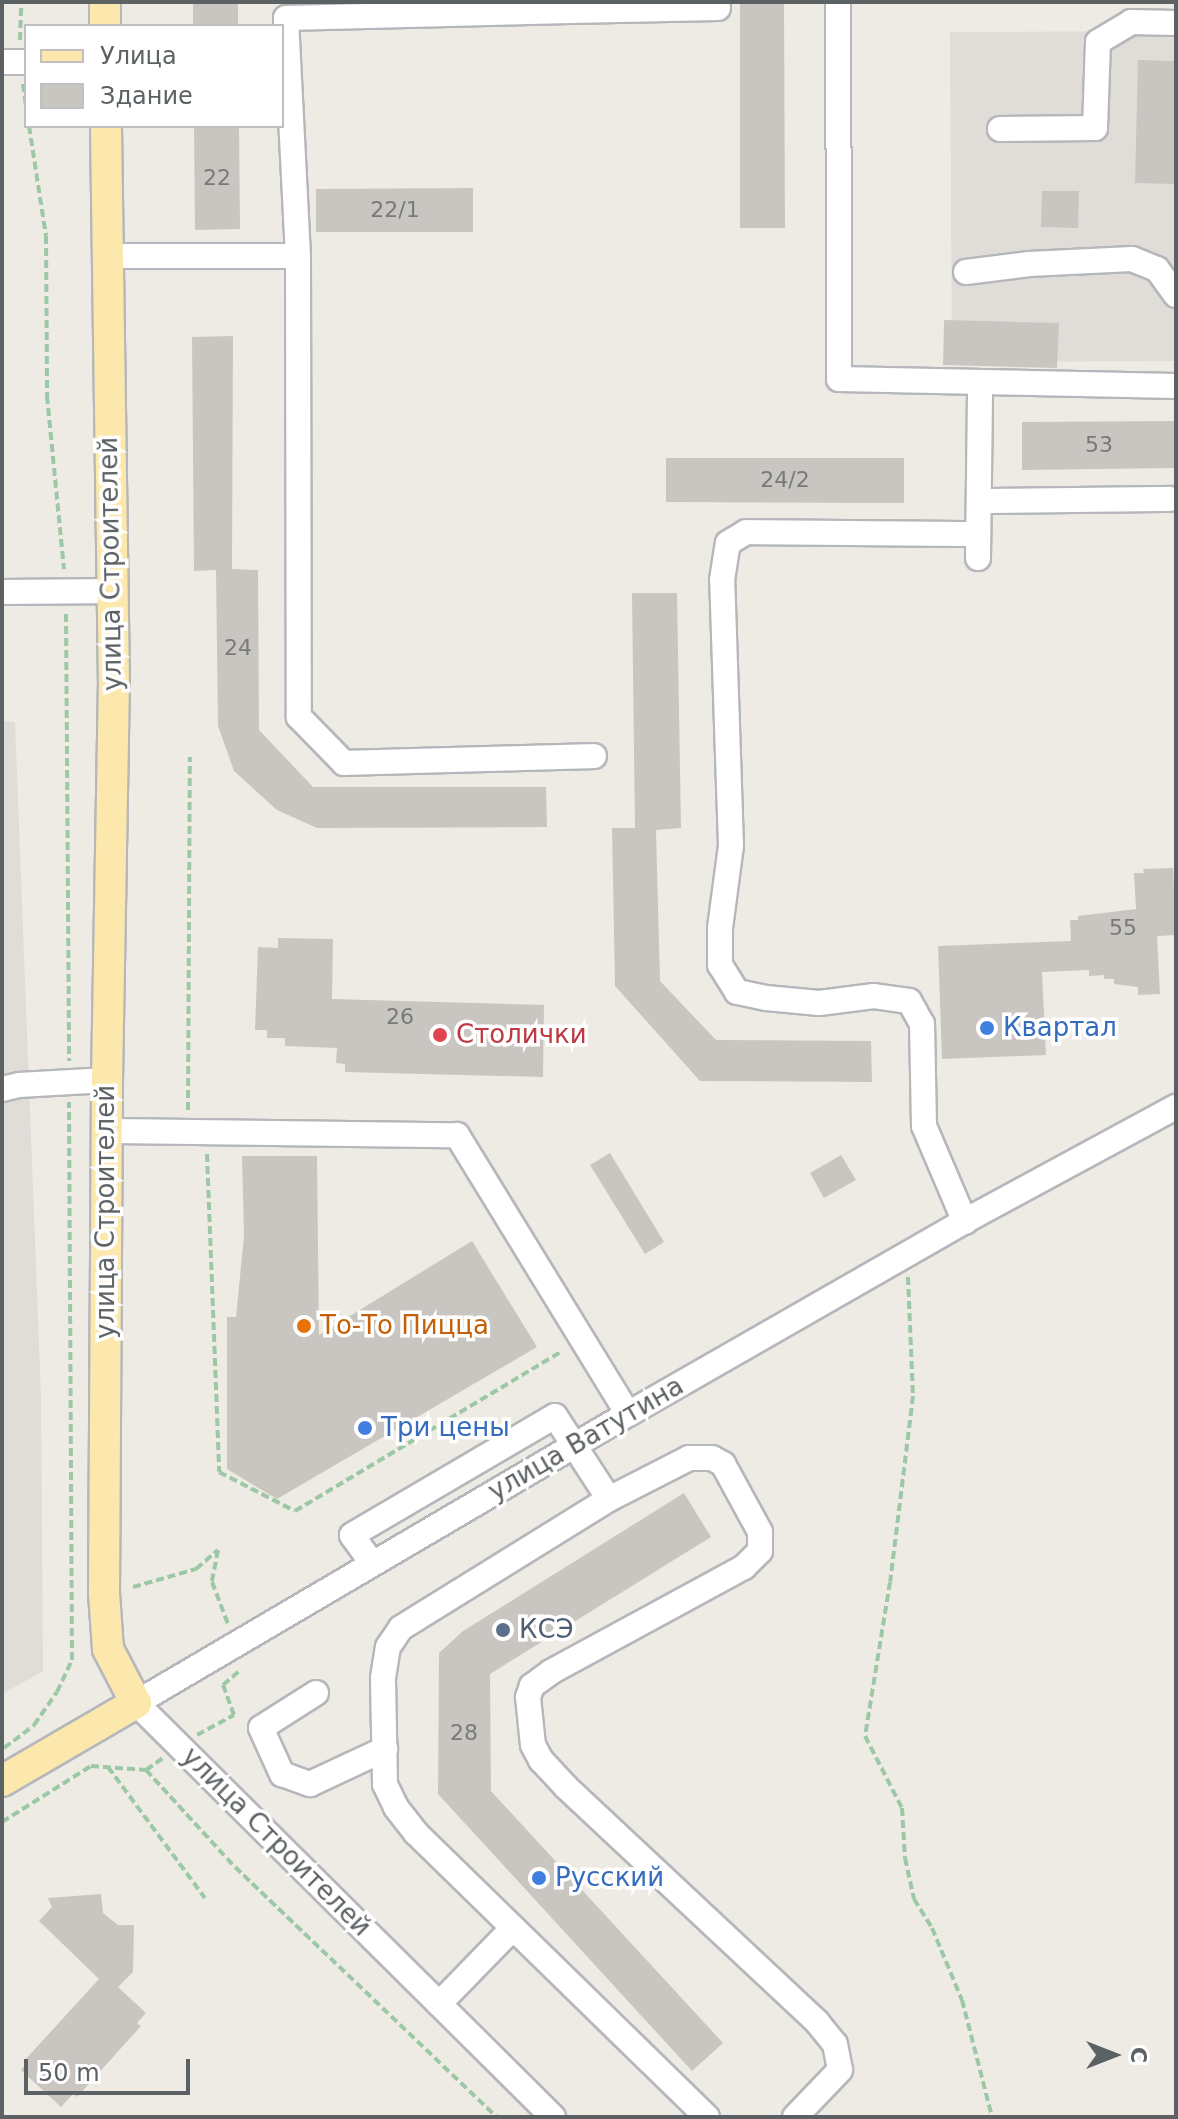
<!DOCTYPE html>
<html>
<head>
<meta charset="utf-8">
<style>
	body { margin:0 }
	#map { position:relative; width:1178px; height:2119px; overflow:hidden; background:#eeebe4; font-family:"DejaVu Sans",sans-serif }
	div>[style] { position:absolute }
	.industrial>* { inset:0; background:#e0ddd9 }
	.building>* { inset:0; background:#c9c6c1 }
	.path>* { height:4px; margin-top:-2px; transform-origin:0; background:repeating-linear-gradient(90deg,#9cc8a5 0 8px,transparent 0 12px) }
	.roads { filter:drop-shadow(2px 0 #b5b7bb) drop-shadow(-2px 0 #b5b7bb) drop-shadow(0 2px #b5b7bb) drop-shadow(0 -2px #b5b7bb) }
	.minor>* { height:24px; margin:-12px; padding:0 12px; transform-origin:12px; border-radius:12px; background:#fff }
	.major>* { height:30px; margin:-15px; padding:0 15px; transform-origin:15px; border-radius:15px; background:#fce8ac }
	.dots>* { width:22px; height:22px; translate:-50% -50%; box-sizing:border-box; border:4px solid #fff; border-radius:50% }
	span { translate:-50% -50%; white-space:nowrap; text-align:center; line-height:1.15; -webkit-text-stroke:7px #fff; paint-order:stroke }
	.number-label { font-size:22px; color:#777a7b }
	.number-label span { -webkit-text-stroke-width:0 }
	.street-label { font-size:26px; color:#5c6164 }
	.shop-label { font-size:26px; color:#366cbe }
	.left { translate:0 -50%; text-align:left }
	.health-label { font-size:26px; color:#be3a42 }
	.food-label { font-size:26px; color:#c56008 }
	.service-label { font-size:26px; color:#4e5e75 }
	.frame { position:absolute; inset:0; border:4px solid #5c6164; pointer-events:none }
	.legend { position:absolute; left:24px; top:24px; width:260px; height:104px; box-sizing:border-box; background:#fff; border:2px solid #bec0c1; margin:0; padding:10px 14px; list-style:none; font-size:24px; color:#5c6164 }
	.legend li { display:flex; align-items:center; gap:16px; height:40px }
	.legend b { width:40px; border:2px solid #bec0c1 }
	.north { position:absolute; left:1074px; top:2015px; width:80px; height:80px; -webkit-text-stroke:6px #fff; paint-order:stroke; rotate:90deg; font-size:22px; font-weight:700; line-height:32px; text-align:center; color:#5c6164 }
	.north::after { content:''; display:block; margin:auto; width:28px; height:36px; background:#5c6164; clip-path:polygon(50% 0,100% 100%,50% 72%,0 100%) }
	.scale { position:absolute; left:24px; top:2059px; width:166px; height:36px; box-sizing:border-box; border:4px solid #5c6164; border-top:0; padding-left:10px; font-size:24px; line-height:28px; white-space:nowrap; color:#5c6164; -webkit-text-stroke:6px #fff; paint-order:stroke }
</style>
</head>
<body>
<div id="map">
	<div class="industrial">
		<div style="clip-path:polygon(1176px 31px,1176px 361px,952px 362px,950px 32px)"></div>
		<div style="clip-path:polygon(2px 721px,15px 722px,41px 1395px,43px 1671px,2px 1694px)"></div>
	</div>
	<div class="building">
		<div style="clip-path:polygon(193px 2px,238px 2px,238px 26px,193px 26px)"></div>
		<div style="clip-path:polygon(740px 2px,784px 2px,785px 228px,740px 228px)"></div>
		<div style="clip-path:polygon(1138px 60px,1176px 61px,1176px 184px,1135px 183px)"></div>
		<div style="clip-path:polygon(194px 126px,239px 126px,240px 229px,195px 230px)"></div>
		<div style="clip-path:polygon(473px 188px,473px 232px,316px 232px,316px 189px)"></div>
		<div style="clip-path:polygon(1042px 191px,1079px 191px,1078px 228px,1041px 227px)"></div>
		<div style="clip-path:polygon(944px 320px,1059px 323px,1057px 368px,943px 365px)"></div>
		<div style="clip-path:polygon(233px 336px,232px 569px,258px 570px,259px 730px,313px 787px,546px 787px,547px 827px,317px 828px,277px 810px,234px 771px,218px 726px,216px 570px,194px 571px,192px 337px)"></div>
		<div style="clip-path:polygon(1176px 421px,1176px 468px,1022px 470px,1022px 422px)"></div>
		<div style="clip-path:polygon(666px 458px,904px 458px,904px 503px,666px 502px)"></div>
		<div style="clip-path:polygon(632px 593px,677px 593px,681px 828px,656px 830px,660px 981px,716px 1040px,871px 1041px,872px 1082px,700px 1081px,615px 986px,612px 828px,635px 828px)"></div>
		<div style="clip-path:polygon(1173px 868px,1176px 935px,1157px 936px,1160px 994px,1138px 995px,1138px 987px,1114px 984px,1114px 979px,1104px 979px,1104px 975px,1089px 976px,1089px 970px,1042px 972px,1046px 1055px,942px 1059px,938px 946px,1071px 941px,1070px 920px,1078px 920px,1078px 916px,1136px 909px,1134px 873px,1144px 873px,1143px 869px)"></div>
		<div style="clip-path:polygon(278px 938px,333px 939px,332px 999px,544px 1005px,543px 1077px,345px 1072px,345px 1064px,336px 1063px,337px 1048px,285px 1046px,285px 1038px,267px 1038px,267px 1030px,255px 1030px,258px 947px,278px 948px)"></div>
		<div style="clip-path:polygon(610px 1153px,664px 1242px,645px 1254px,590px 1165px)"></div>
		<div style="clip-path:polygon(841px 1155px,856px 1180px,824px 1198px,810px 1173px)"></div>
		<div style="clip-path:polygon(242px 1156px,317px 1156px,319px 1335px,472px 1241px,537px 1347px,277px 1499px,227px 1469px,227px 1317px,236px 1317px,244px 1236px)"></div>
		<div style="clip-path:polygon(684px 1493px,711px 1537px,490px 1674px,491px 1791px,723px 2043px,692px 2071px,438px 1794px,439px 1653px,463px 1631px)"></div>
		<div style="clip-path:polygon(101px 1894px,103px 1913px,118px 1925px,134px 1925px,133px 1972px,118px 1987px,146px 2013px,137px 2023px,141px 2026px,77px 2097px,73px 2094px,61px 2107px,21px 2070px,27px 2063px,24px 2061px,99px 1979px,39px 1921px,52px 1907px,48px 1898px)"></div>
	</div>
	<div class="path">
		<div style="left:20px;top:40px;width:38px;rotate:-88deg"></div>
		<div style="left:23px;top:84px;width:21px;rotate:82deg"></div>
		<div style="left:29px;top:126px;width:111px;rotate:81.2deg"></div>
		<div style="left:46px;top:236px;width:160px;rotate:89.6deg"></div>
		<div style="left:47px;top:396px;width:174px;rotate:84.4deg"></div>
		<div style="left:66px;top:614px;width:447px;rotate:89.6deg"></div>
		<div style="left:188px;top:1110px;width:353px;rotate:-89.7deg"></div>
		<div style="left:207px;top:1154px;width:318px;rotate:87.8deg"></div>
		<div style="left:219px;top:1472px;width:85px;rotate:27.2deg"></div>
		<div style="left:295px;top:1511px;width:311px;rotate:-30.9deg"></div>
		<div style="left:908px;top:1277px;width:119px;rotate:87.6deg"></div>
		<div style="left:913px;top:1396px;width:187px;rotate:97deg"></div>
		<div style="left:890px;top:1582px;width:156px;rotate:99.2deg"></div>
		<div style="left:865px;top:1736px;width:81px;rotate:62.8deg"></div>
		<div style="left:902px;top:1808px;width:50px;rotate:86.6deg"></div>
		<div style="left:905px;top:1858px;width:42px;rotate:77.6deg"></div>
		<div style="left:914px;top:1899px;width:34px;rotate:58deg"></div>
		<div style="left:932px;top:1928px;width:78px;rotate:67.4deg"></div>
		<div style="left:962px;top:2000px;width:121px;rotate:75.6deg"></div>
		<div style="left:218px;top:1550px;width:33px;rotate:101deg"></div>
		<div style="left:212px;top:1582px;width:45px;rotate:69.1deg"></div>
		<div style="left:133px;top:1587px;width:66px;rotate:-15.9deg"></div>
		<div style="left:196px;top:1569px;width:29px;rotate:-41deg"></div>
		<div style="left:197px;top:1735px;width:42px;rotate:-28.4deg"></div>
		<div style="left:234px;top:1715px;width:32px;rotate:-110deg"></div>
		<div style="left:223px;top:1685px;width:21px;rotate:-41deg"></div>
		<div style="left:4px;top:1748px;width:38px;rotate:-37deg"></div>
		<div style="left:34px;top:1725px;width:40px;rotate:-55.1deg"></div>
		<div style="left:57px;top:1692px;width:35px;rotate:-65deg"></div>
		<div style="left:72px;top:1660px;width:558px;rotate:-90.31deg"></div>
		<div style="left:108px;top:1767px;width:163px;rotate:53.5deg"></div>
		<div style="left:146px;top:1770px;width:21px;rotate:-35deg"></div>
		<div style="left:2px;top:1822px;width:105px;rotate:-32.2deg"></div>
		<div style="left:91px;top:1766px;width:55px;rotate:4.2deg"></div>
		<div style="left:146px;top:1770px;width:132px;rotate:47.5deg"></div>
		<div style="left:235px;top:1867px;width:362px;rotate:43.7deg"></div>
	</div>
	<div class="roads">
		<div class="minor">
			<div style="left:838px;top:2px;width:377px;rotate:89.8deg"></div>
			<div style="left:839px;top:379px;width:337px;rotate:1.2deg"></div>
			<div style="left:570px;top:11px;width:148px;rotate:-1.2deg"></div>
			<div style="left:2px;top:62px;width:24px"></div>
			<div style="left:1000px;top:129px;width:95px;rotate:-0.6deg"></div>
			<div style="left:1095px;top:128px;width:86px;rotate:-88deg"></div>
			<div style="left:1098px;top:42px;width:39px;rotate:-31deg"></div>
			<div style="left:1131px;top:22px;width:45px;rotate:1.3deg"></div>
			<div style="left:106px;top:256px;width:192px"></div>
			<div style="left:298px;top:256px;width:238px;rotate:-92.9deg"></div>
			<div style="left:286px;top:18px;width:284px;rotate:-1.4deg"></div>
			<div style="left:570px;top:11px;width:9px;rotate:-90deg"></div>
			<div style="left:298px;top:256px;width:461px;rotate:89.9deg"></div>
			<div style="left:299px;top:717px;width:64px;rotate:45.6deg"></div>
			<div style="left:344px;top:763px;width:250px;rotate:-1.6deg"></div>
			<div style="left:966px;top:272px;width:64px;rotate:-7.2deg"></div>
			<div style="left:1029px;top:264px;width:103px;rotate:-2.8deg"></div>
			<div style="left:1132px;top:259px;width:27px;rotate:22deg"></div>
			<div style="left:1157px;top:269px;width:32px;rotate:54deg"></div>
			<div style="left:979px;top:501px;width:191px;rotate:-0.6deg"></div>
			<div style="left:978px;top:558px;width:176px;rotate:-89.3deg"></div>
			<div style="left:2px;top:592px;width:110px;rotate:-0.5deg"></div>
			<div style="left:2px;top:1089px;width:17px;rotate:-13deg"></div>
			<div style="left:19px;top:1085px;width:88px;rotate:-3.3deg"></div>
			<div style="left:107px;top:1131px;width:350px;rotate:0.7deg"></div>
			<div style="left:457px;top:1135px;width:327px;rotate:58.5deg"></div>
			<div style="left:965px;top:1222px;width:104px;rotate:-113.1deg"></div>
			<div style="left:924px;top:1126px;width:102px;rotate:-91.1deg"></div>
			<div style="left:922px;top:1024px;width:26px;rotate:-119deg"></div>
			<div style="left:909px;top:1001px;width:35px;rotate:-172deg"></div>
			<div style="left:874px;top:996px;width:55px;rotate:172.7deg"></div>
			<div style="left:819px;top:1003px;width:53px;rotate:-174.6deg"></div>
			<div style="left:766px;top:998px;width:30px;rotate:-168deg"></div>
			<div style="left:737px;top:992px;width:32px;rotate:-122deg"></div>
			<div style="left:720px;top:965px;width:37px;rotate:-90deg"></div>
			<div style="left:720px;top:928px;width:83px;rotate:-82.4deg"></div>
			<div style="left:731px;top:846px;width:266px;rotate:-91.9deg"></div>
			<div style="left:722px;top:580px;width:37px;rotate:-81deg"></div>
			<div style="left:728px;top:543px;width:21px;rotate:-31deg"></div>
			<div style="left:746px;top:532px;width:232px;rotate:0.5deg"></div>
			<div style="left:372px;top:1563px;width:34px;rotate:-126deg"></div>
			<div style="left:352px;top:1535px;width:235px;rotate:-30.4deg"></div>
			<div style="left:555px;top:1416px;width:99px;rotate:57deg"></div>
			<div style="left:316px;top:1693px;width:65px;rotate:147.5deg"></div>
			<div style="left:261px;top:1728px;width:51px;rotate:65.5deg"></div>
			<div style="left:282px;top:1774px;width:30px;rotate:20deg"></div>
			<div style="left:310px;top:1784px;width:83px;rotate:-25deg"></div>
			<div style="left:439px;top:2004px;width:106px;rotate:-45.8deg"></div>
			<div style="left:553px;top:2117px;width:588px;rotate:-135.21deg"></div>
			<div style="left:136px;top:1703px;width:571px;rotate:-30.43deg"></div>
			<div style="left:628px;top:1414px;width:399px;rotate:-29.8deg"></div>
			<div style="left:974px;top:1216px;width:230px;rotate:-28.4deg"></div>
			<div style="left:707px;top:2117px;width:407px;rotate:-135.7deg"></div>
			<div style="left:416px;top:1833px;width:33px;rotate:-128deg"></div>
			<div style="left:396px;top:1807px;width:25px;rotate:-116deg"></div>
			<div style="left:385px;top:1784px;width:106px;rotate:-91.1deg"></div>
			<div style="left:383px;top:1678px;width:31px;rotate:-81deg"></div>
			<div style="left:388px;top:1647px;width:23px;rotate:-56deg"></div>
			<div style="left:401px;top:1628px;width:245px;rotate:-31.8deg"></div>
			<div style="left:609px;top:1499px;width:90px;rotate:-27.1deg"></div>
			<div style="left:689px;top:1458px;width:23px"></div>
			<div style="left:712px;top:1458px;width:13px;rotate:29deg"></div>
			<div style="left:723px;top:1464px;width:77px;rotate:61.4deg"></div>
			<div style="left:760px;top:1532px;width:19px;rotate:90deg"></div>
			<div style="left:760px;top:1551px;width:23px;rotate:135deg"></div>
			<div style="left:744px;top:1567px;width:220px;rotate:151.5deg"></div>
			<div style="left:551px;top:1672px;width:24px;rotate:144deg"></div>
			<div style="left:532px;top:1686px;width:12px;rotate:110deg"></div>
			<div style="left:528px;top:1697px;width:48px;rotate:84.1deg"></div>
			<div style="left:533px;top:1745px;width:17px;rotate:62deg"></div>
			<div style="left:541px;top:1760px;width:37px;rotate:47deg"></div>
			<div style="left:566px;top:1787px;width:344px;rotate:43.1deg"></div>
			<div style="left:817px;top:2022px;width:28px;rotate:51deg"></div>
			<div style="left:835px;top:2044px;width:26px;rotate:79deg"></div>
			<div style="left:840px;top:2070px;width:65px;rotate:133.8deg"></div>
		</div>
		<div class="major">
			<div style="left:105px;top:2px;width:24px;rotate:90deg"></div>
			<div style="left:2px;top:1781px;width:155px;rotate:-30.2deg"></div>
			<div style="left:136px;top:1703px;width:61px;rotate:-117.4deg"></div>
			<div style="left:108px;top:1649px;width:56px;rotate:-94.1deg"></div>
			<div style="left:104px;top:1593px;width:513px;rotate:-89.66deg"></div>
			<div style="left:107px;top:1080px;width:394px;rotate:-89deg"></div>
			<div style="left:114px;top:686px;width:560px;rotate:-90.82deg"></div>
		</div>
	</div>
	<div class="dots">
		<div style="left:987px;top:1028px;background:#3f7fe0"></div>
		<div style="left:440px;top:1035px;background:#e0444e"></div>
		<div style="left:304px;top:1326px;background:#e8710a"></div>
		<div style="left:365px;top:1428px;background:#3f7fe0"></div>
		<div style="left:503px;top:1630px;background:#5c6f8a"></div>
		<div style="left:539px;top:1878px;background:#3f7fe0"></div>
	</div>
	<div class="number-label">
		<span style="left:217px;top:178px">22</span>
		<span style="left:395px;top:210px">22/1</span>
		<span style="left:1099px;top:445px">53</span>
		<span style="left:785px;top:480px">24/2</span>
		<span style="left:238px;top:648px">24</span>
		<span style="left:1123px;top:928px">55</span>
		<span style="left:400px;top:1017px">26</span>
		<span style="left:464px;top:1733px">28</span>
	</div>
	<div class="street-label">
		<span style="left:111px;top:564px;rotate:-91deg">улица Строителей</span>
		<span style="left:106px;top:1212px;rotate:-90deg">улица Строителей</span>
		<span style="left:586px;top:1439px;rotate:-30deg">улица Ватутина</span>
		<span style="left:276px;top:1842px;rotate:45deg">улица Строителей</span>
	</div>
	<div class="shop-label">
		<span class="left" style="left:1003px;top:1028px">Квартал</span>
		<span class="left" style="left:381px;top:1428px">Три цены</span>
		<span class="left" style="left:555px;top:1878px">Русский</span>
	</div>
	<div class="health-label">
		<span class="left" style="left:456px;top:1035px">Столички</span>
	</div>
	<div class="food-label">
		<span class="left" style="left:320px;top:1326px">То-То Пицца</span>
	</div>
	<div class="service-label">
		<span class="left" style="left:519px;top:1630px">КСЭ</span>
	</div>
	<div class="frame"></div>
	<ul class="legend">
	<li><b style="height:10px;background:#fce8ac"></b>Улица</li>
	<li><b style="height:22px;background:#c9c6c1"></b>Здание</li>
	</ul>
	<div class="north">С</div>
	<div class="scale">50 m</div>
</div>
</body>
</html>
